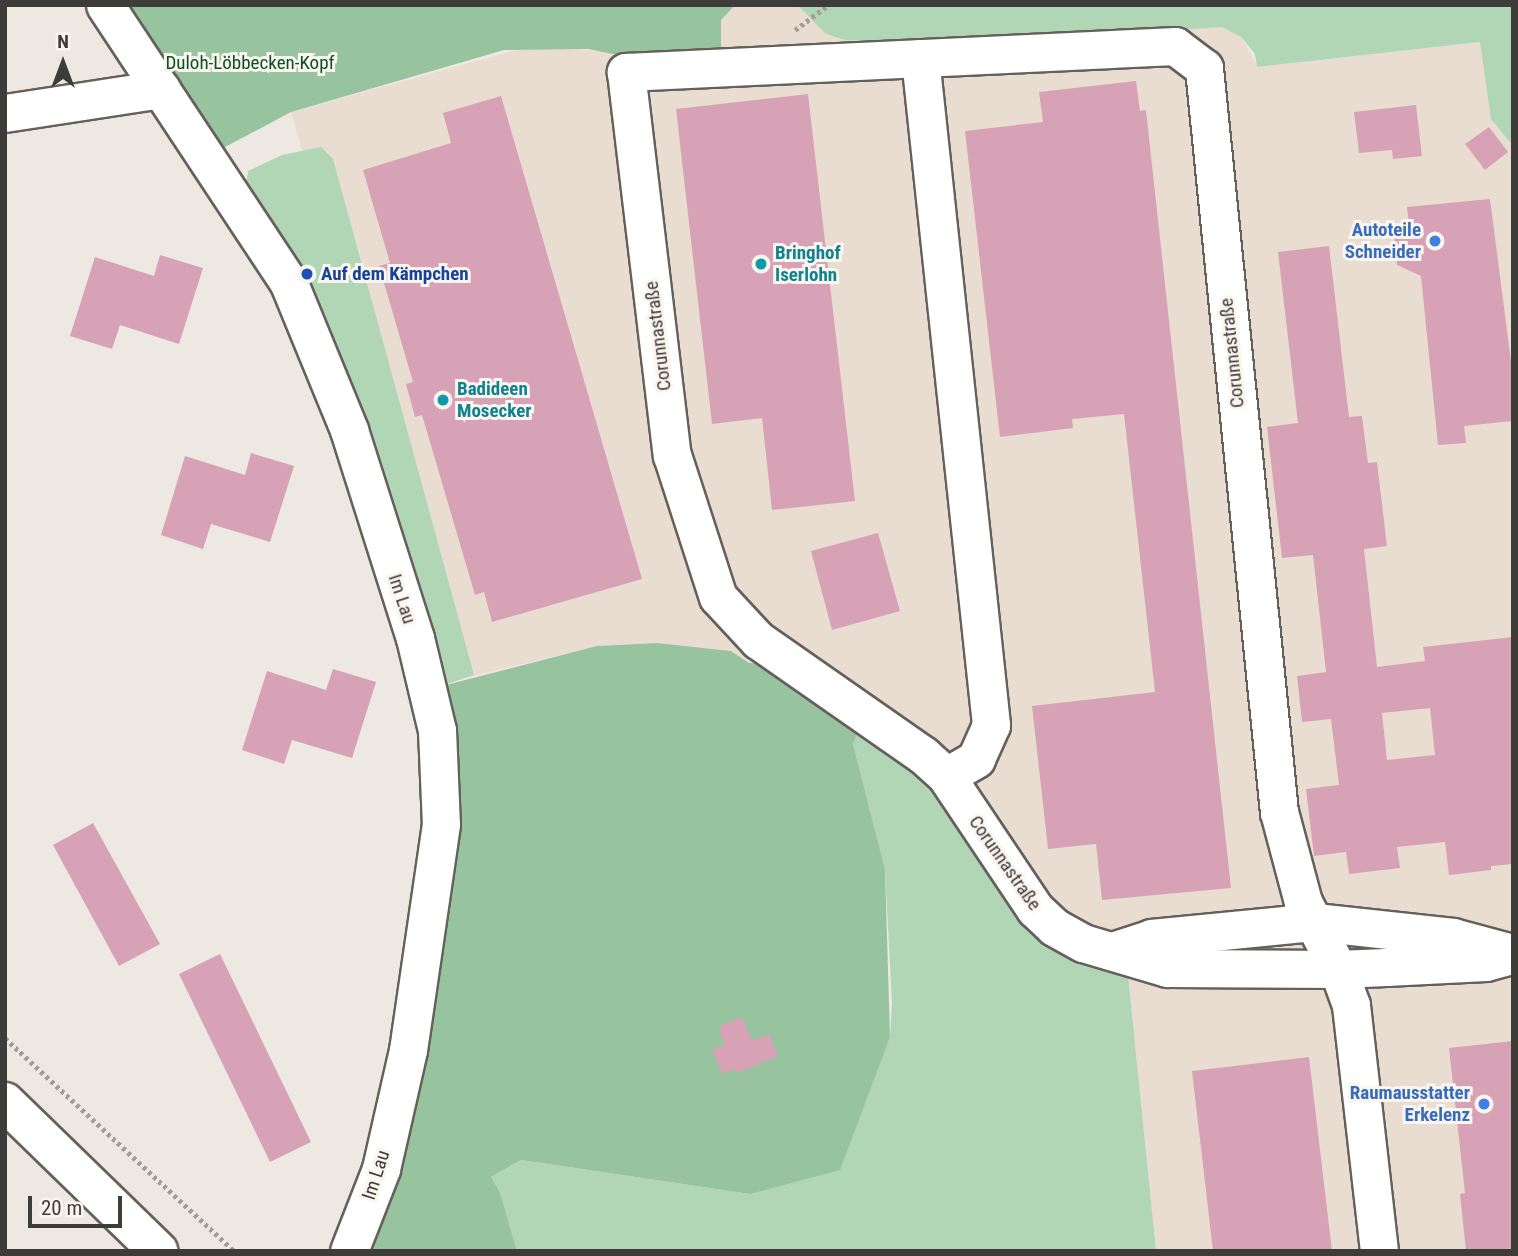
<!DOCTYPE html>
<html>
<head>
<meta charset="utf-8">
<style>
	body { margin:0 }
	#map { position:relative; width:1518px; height:1256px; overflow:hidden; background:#eee8e2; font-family:"Roboto Condensed",sans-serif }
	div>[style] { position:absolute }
	.built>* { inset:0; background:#e9ddd1 }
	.green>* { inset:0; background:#b0d6b6 }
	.forest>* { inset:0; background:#98c39f }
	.building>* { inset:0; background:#d8a2b6 }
	.path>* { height:4.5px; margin-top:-2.25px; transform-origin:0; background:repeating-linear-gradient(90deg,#a29d99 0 3.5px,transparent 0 7px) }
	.roads { filter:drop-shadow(2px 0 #66605b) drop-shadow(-2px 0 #66605b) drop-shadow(0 2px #66605b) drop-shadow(0 -2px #66605b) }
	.minor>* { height:37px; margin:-18.5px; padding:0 18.5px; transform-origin:18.5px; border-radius:18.5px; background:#fff }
	.major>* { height:38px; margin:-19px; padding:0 19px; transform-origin:19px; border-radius:19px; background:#fff }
	.dots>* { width:19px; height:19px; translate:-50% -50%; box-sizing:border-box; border:4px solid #fbf5ef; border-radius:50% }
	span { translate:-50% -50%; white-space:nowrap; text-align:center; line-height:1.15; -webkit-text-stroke:6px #fbf5ef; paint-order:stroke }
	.park-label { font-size:19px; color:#0b4f22 }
	.shop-label { font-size:19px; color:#366cbe; font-weight:700 }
	.right { translate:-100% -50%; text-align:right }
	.culture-label { font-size:19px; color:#0d838f; font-weight:700 }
	.left { translate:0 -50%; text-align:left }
	.transit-label { font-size:19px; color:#164399; font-weight:700 }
	.street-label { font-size:19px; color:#3e3c39 }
	.frame { position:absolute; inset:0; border:7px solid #3e3c39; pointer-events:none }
	.north { position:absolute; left:28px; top:28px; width:70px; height:70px; -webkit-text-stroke:5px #fbf5ef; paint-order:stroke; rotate:0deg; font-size:19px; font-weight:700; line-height:28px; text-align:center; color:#3e3c39 }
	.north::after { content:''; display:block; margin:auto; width:24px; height:32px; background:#3e3c39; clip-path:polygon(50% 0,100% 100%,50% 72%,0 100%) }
	.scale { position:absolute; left:28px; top:1196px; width:94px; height:32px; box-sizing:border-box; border:4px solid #3e3c39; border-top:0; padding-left:9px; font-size:21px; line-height:24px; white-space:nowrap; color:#3e3c39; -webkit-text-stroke:5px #fbf5ef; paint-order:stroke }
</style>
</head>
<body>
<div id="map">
	<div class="built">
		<div style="clip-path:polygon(735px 5px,797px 5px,814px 23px,1222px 27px,1241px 37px,1258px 67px,1481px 42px,1491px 119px,1513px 146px,1513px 1251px,1156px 1251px,1127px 965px,1103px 961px,935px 779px,769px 664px,749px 663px,731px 651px,657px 643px,597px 646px,456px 680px,291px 112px,527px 47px,721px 58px,721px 20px)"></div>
	</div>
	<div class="green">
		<div style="clip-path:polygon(797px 5px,1513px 5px,1513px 146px,1491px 119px,1480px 42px,1257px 67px,1255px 54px,1241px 37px,1222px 27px,969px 44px,845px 40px,826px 34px)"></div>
		<div style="clip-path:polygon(321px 147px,333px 159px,474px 675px,438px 687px,246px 184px,248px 171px,282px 155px)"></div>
		<div style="clip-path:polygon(862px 723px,935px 779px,1001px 878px,1127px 965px,1156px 1251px,517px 1251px,500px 1192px,491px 1177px,521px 1160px,750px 1194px,881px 1059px,890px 1037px,892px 1003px,885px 869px,853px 744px)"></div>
	</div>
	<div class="forest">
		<div style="clip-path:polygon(109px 5px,735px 5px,721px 20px,721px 59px,623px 56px,588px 49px,504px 50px,291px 112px,212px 154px)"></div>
		<div style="clip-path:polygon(657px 643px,731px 651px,749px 663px,769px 664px,862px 723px,853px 744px,885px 869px,890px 1037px,840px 1170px,750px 1194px,521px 1160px,491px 1177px,500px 1192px,517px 1251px,355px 1251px,386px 1173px,438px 687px,597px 646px)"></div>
	</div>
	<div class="building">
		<div style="clip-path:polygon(1136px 81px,1140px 111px,1146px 110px,1231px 888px,1102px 900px,1096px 844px,1048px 849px,1032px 706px,1155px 692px,1124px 414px,1072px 419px,1073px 428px,1000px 437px,965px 131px,1043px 122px,1039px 92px)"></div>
		<div style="clip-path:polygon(808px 94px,855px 501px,772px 510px,762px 418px,712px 424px,676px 109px)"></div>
		<div style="clip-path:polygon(501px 96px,642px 579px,492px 622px,484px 592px,475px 595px,422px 415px,415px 417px,406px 384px,413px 382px,379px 266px,390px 263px,363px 170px,451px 143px,443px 113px)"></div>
		<div style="clip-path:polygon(1416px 105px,1422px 156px,1393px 159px,1392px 150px,1359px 153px,1354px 112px)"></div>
		<div style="clip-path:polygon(1489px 127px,1508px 152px,1485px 170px,1465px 144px)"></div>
		<div style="clip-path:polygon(1490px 199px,1513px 377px,1513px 421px,1464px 426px,1466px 443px,1438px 445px,1421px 276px,1397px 265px,1394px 235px,1409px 223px,1407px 207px)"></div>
		<div style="clip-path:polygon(evenodd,1329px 246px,1349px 417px,1362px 416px,1368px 463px,1377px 462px,1387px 546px,1364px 549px,1377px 667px,1425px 661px,1423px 647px,1513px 637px,1513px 864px,1491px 866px,1491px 870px,1449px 875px,1445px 842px,1397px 847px,1400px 868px,1349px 874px,1346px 852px,1314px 856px,1306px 789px,1339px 785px,1331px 719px,1302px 722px,1297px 676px,1326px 672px,1313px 555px,1282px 558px,1267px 427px,1298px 423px,1278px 252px,1329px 246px,1430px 708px,1435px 755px,1387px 760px,1382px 713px,1430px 708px)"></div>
		<div style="clip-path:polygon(160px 255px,203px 268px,179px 344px,120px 325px,112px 349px,70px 336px,95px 257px,154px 276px)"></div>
		<div style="clip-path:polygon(251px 453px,294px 466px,270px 542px,211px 524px,203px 549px,161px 535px,185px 456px,245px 475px)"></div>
		<div style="clip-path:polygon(878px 533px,900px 611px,832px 630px,811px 551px)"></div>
		<div style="clip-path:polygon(333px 669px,376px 682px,352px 758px,292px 740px,284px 764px,242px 750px,267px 671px,326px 690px)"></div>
		<div style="clip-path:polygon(93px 823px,160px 944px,119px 966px,53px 845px)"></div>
		<div style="clip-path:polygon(220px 954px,311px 1142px,270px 1162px,179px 974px)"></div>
		<div style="clip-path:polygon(742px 1017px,752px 1041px,769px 1034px,778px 1056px,737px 1073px,734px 1069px,722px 1074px,712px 1050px,725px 1045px,718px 1027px)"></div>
		<div style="clip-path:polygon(1513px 1041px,1513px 1251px,1466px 1251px,1460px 1194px,1465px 1193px,1449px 1048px)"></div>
		<div style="clip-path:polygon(1309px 1057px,1332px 1251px,1213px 1251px,1192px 1071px)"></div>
	</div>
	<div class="path">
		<div style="left:795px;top:30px;width:41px;rotate:-37.1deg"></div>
		<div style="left:5px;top:1038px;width:313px;rotate:42.9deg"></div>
	</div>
	<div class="roads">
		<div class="minor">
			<div style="left:105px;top:5px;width:331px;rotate:56.5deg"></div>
			<div style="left:288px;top:281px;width:161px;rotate:67.7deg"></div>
			<div style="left:349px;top:430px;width:218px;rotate:72.4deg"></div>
			<div style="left:415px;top:638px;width:95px;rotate:76.6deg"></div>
			<div style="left:437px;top:730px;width:94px;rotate:87.6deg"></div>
			<div style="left:441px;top:824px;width:228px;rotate:98.3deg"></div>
			<div style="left:408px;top:1050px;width:122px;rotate:102.8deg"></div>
			<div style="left:381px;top:1169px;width:88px;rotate:111.3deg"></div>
			<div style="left:920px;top:58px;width:671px;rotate:83.92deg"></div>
			<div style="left:991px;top:725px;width:37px;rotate:114deg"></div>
			<div style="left:976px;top:759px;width:34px;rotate:150deg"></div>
			<div style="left:5px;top:113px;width:158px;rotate:-8.7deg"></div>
			<div style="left:1115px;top:950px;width:38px;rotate:-18deg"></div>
			<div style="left:1151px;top:938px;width:165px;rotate:-5.6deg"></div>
			<div style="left:1315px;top:922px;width:139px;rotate:6.2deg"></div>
			<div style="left:1453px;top:937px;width:54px;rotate:15.1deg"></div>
			<div style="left:1379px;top:1251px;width:248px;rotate:-96.5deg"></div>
			<div style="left:1351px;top:1005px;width:38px;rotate:-110deg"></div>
			<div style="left:1338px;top:969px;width:76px;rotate:-117.6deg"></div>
			<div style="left:1303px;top:902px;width:93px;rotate:-104.9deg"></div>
			<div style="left:1279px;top:812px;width:748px;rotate:-95.76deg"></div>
			<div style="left:1204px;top:68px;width:36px;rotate:-143deg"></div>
			<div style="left:1175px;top:46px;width:550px;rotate:177.29deg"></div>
			<div style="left:626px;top:72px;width:386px;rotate:83.2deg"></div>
			<div style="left:672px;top:455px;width:149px;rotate:72.1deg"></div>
			<div style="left:718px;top:597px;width:59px;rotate:47.1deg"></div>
			<div style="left:758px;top:640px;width:201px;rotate:34.9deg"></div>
			<div style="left:923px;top:755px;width:31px;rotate:42deg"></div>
			<div style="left:946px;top:776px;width:160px;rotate:56.2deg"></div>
			<div style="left:1035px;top:909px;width:26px;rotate:43deg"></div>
			<div style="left:1054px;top:927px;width:33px;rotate:29deg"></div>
			<div style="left:1083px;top:943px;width:88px;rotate:16.6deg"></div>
			<div style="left:1167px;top:968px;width:171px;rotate:0.3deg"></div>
			<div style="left:1338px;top:969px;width:48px;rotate:-2.4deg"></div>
			<div style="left:1386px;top:967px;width:100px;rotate:-2.9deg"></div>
			<div style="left:1486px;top:962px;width:28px;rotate:-15deg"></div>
		</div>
		<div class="major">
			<div style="left:5px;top:1102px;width:214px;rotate:44.2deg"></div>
		</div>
	</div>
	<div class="dots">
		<div style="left:1435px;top:241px;background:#3f7fe0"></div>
		<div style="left:761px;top:264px;background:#0f9aa8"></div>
		<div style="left:307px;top:274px;background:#1a4fb4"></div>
		<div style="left:443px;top:400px;background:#0f9aa8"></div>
		<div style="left:1484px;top:1104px;background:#3f7fe0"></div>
	</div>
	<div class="park-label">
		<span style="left:250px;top:63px">Duloh-Löbbecken-Kopf</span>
	</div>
	<div class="shop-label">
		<span class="right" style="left:1421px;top:241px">Autoteile<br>Schneider</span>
		<span class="right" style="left:1470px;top:1104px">Raumausstatter<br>Erkelenz</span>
	</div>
	<div class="culture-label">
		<span class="left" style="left:775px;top:264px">Bringhof<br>Iserlohn</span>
		<span class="left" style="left:457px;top:400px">Badideen<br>Mosecker</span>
	</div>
	<div class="transit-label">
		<span class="left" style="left:321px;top:274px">Auf dem Kämpchen</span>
	</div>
	<div class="street-label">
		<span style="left:658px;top:336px;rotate:-97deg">Corunnastraße</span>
		<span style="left:1232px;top:353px;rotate:-96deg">Corunnastraße</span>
		<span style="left:402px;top:599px;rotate:72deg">Im Lau</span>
		<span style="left:1005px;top:863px;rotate:55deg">Corunnastraße</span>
		<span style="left:376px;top:1175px;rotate:-72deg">Im Lau</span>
	</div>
	<div class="frame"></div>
	<div class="north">N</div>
	<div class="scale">20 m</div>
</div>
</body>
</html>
